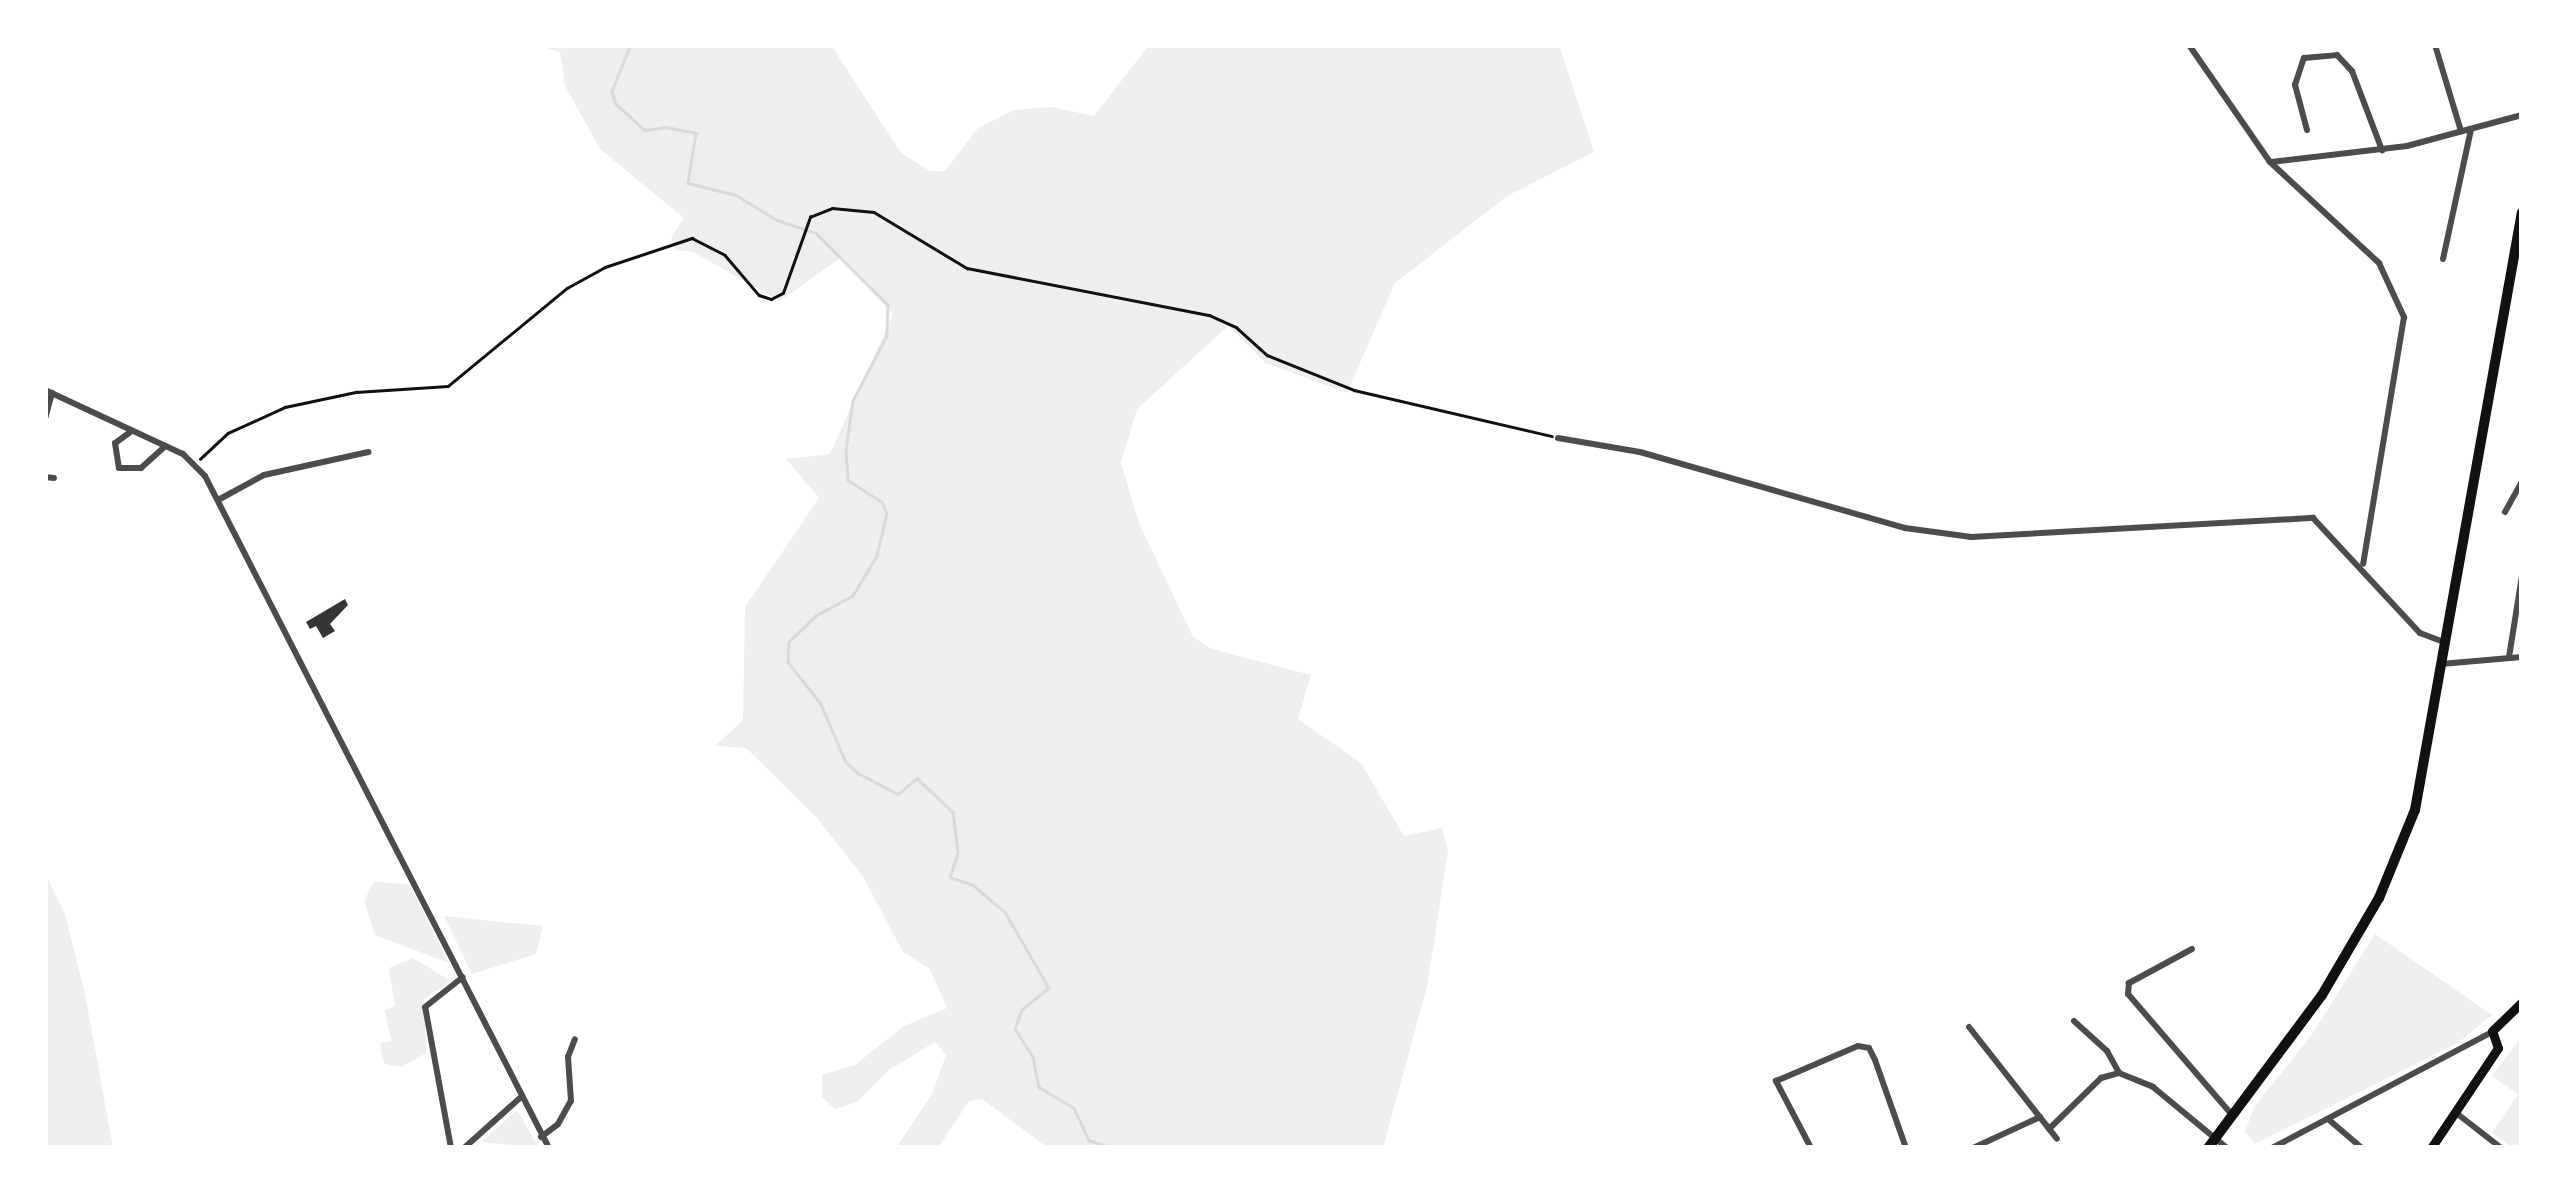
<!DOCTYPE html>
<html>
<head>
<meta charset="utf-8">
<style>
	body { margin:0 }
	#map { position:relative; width:2567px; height:1193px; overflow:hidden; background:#fff; font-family:"IBM Plex Serif",serif }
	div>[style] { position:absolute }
	.green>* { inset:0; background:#eee }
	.stream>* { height:2.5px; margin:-1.25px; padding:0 1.25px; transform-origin:1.25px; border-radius:1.25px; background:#d9d9d9 }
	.building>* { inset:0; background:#353535 }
	.path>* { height:2.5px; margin:-1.25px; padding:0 1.25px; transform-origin:1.25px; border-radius:1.25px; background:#111 }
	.minor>* { height:6px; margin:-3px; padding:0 3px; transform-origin:3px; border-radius:3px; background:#4c4c4c }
	.secondary>* { height:9px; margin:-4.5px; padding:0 4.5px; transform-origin:4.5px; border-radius:4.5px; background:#111 }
	.primary>* { height:10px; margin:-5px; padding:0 5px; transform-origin:5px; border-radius:5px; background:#111 }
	span { translate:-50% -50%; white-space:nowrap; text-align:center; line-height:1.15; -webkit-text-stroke:8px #fff; paint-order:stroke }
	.frame { position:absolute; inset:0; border:48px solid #fff; pointer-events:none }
</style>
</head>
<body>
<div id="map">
	<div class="green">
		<div style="clip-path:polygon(535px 45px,831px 45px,901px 153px,930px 171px,945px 171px,978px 128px,1014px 110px,1051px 107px,1094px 116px,1149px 45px,1559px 45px,1594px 152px,1507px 196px,1395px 283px,1347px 393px,1266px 363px,1228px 326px,1137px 409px,1121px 463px,1139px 523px,1193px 637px,1212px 649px,1311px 675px,1298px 719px,1361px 763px,1404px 836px,1442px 828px,1448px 851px,1427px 987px,1383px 1148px,1048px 1148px,982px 1099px,969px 1101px,938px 1148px,896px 1148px,932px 1094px,946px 1055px,935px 1042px,889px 1070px,857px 1102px,835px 1109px,822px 1097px,822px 1075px,855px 1065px,904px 1026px,947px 1008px,930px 969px,903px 952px,862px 875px,816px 817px,746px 748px,715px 746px,743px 720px,745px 607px,819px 498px,786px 459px,830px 454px,893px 314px,840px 258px,780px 301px,693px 252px,676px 250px,671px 238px,684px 218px,600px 149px,565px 86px,560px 52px)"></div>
		<div style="clip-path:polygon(45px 873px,65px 914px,85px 994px,113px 1148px,45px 1148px)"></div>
		<div style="clip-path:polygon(374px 881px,410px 885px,449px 963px,375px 935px,364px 901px)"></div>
		<div style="clip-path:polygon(444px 916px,543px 926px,536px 954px,472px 974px)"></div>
		<div style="clip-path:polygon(2375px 934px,2492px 1015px,2458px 1043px,2255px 1144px,2245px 1132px,2254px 1107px,2311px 1036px)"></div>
		<div style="clip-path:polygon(413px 958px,451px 981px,424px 999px,426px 1053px,401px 1067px,384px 1064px,380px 1043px,391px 1041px,385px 1010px,395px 1006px,389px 968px)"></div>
		<div style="clip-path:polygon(2519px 1040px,2522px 1148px,2513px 1148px,2492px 1133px,2518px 1094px,2492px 1076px)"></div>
		<div style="clip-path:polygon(517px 1110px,539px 1148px,481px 1142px)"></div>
	</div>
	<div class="stream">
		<div style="left:631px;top:45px;width:50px;rotate:112.4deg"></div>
		<div style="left:612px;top:91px;width:14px;rotate:73deg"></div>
		<div style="left:616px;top:104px;width:39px;rotate:42deg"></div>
		<div style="left:645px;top:130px;width:21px;rotate:-8deg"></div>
		<div style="left:666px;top:127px;width:31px;rotate:11deg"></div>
		<div style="left:696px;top:133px;width:51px;rotate:99.1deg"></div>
		<div style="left:688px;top:183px;width:49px;rotate:14deg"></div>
		<div style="left:736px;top:195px;width:48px;rotate:31.4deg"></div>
		<div style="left:777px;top:220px;width:41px;rotate:18.4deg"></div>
		<div style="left:816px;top:233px;width:102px;rotate:45deg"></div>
		<div style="left:888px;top:305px;width:31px;rotate:92deg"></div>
		<div style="left:887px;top:336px;width:73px;rotate:117.6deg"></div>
		<div style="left:853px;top:401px;width:49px;rotate:98.1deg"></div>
		<div style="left:846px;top:450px;width:30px;rotate:86deg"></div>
		<div style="left:848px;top:480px;width:40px;rotate:32.9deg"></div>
		<div style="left:882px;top:502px;width:12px;rotate:66deg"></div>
		<div style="left:887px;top:513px;width:44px;rotate:103.1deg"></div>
		<div style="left:877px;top:556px;width:47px;rotate:121deg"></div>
		<div style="left:853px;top:596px;width:42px;rotate:151.6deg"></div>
		<div style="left:816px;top:616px;width:37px;rotate:136deg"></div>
		<div style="left:789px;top:642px;width:20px;rotate:93deg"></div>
		<div style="left:788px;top:662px;width:53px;rotate:51.8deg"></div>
		<div style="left:821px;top:704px;width:63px;rotate:66.7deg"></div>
		<div style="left:846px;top:762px;width:16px;rotate:43deg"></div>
		<div style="left:858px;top:773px;width:45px;rotate:27.7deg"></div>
		<div style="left:898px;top:794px;width:25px;rotate:-40deg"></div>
		<div style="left:917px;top:778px;width:50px;rotate:43.4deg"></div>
		<div style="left:953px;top:812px;width:41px;rotate:83deg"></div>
		<div style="left:958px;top:853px;width:25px;rotate:108deg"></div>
		<div style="left:950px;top:877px;width:24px;rotate:19deg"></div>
		<div style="left:973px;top:885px;width:42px;rotate:40.2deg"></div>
		<div style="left:1005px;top:912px;width:88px;rotate:59.9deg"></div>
		<div style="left:1049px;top:988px;width:35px;rotate:141deg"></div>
		<div style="left:1022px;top:1010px;width:20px;rotate:110deg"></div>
		<div style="left:1015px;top:1029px;width:33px;rotate:57deg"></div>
		<div style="left:1033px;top:1057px;width:31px;rotate:79deg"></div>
		<div style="left:1039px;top:1087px;width:41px;rotate:31deg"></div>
		<div style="left:1074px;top:1108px;width:35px;rotate:65deg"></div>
		<div style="left:1089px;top:1140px;width:24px;rotate:19deg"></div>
	</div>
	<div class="building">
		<div style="clip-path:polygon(345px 599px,348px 605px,330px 624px,335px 631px,323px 638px,316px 626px,310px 629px,306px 622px)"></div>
	</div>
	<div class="path">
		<div style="left:200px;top:459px;width:38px;rotate:-43deg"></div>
		<div style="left:228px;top:433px;width:63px;rotate:-24.5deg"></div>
		<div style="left:285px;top:407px;width:73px;rotate:-11.9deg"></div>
		<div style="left:356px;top:392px;width:92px;rotate:-3.7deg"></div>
		<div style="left:448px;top:386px;width:154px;rotate:-39.5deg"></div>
		<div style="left:567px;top:288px;width:43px;rotate:-28.9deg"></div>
		<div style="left:605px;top:267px;width:92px;rotate:-18.4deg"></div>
		<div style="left:692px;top:238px;width:37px;rotate:27deg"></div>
		<div style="left:725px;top:255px;width:52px;rotate:49.6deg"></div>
		<div style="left:759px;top:295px;width:13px;rotate:18deg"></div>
		<div style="left:771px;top:299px;width:13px;rotate:-27deg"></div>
		<div style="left:783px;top:293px;width:81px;rotate:-70.4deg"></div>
		<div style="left:810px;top:217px;width:24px;rotate:-22deg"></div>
		<div style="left:832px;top:208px;width:42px;rotate:5.4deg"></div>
		<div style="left:874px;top:212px;width:109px;rotate:31.1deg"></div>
		<div style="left:967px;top:268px;width:247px;rotate:11deg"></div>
		<div style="left:1209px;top:315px;width:30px;rotate:24deg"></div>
		<div style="left:1236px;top:327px;width:42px;rotate:42.1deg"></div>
		<div style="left:1267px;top:355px;width:94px;rotate:21.9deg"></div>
		<div style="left:1354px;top:390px;width:203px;rotate:13.1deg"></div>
	</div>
	<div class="minor">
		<div style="left:2189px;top:45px;width:142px;rotate:55.3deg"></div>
		<div style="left:2270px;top:162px;width:149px;rotate:42.8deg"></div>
		<div style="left:2379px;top:263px;width:60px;rotate:65.2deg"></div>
		<div style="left:2404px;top:317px;width:250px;rotate:99.4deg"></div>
		<div style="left:2435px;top:45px;width:90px;rotate:73.2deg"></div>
		<div style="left:2307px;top:130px;width:47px;rotate:-104.9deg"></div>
		<div style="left:2295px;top:85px;width:28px;rotate:-72deg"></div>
		<div style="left:2304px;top:58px;width:33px;rotate:-5deg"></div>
		<div style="left:2337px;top:55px;width:22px;rotate:47deg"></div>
		<div style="left:2352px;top:71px;width:85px;rotate:69.2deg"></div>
		<div style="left:2271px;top:162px;width:137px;rotate:-6.7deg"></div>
		<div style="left:2407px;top:146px;width:119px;rotate:-15.1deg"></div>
		<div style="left:2443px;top:259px;width:133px;rotate:-77.8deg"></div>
		<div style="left:45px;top:390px;width:152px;rotate:24.9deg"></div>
		<div style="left:183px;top:454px;width:31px;rotate:45deg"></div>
		<div style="left:205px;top:476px;width:755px;rotate:62.89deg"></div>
		<div style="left:45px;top:419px;width:27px;rotate:-75deg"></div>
		<div style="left:129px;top:433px;width:17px;rotate:144deg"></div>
		<div style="left:115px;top:443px;width:25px;rotate:81deg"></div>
		<div style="left:119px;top:468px;width:22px"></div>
		<div style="left:141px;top:468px;width:31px;rotate:-42deg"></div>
		<div style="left:1558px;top:438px;width:83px;rotate:9.7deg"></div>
		<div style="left:1640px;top:452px;width:276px;rotate:16deg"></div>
		<div style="left:1905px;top:528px;width:67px;rotate:7.8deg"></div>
		<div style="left:1971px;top:537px;width:343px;rotate:-3.2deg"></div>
		<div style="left:2313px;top:518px;width:157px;rotate:47.1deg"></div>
		<div style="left:2420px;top:633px;width:26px;rotate:21deg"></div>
		<div style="left:45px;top:477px;width:9px;rotate:6deg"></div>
		<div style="left:218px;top:500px;width:52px;rotate:-28.5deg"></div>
		<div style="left:264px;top:475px;width:107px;rotate:-12.4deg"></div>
		<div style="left:2505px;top:512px;width:35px;rotate:-61deg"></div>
		<div style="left:2509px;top:657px;width:82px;rotate:-80.9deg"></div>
		<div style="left:2441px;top:664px;width:81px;rotate:-4.9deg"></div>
		<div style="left:2192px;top:949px;width:72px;rotate:151.6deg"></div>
		<div style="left:2129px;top:983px;width:11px;rotate:95deg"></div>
		<div style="left:2128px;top:994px;width:160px;rotate:49.3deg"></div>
		<div style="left:2074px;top:1021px;width:45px;rotate:42.3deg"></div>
		<div style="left:2107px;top:1051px;width:25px;rotate:61deg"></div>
		<div style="left:1969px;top:1027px;width:142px;rotate:51.8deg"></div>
		<div style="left:2455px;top:1112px;width:58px;rotate:38deg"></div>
		<div style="left:2328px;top:1119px;width:45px;rotate:40.5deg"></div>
		<div style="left:2049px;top:1129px;width:73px;rotate:-44.4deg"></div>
		<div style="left:2101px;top:1078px;width:19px;rotate:-16deg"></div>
		<div style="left:2119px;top:1073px;width:37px;rotate:22deg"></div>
		<div style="left:2153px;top:1087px;width:96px;rotate:39.5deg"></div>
		<div style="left:541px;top:1137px;width:21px;rotate:-37deg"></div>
		<div style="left:558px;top:1124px;width:26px;rotate:-61deg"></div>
		<div style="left:571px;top:1101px;width:44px;rotate:-93.9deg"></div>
		<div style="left:568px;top:1057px;width:19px;rotate:-69deg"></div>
		<div style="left:451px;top:1148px;width:143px;rotate:-100.4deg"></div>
		<div style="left:425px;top:1007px;width:48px;rotate:-38.3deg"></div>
		<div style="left:464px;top:1148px;width:75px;rotate:-41.8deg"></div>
		<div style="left:1811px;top:1148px;width:76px;rotate:-117.6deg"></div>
		<div style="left:1776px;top:1081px;width:89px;rotate:-23.1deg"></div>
		<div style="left:1858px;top:1046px;width:11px;rotate:10deg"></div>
		<div style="left:1869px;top:1048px;width:13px;rotate:63deg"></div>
		<div style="left:1875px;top:1060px;width:93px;rotate:70.6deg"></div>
		<div style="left:1973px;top:1148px;width:74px;rotate:-24.8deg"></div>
		<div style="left:2272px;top:1148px;width:249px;rotate:-27.8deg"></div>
	</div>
	<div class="secondary">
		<div style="left:2431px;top:1148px;width:120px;rotate:-56.2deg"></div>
		<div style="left:2498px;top:1048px;width:18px;rotate:-109deg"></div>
		<div style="left:2492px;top:1031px;width:42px;rotate:-44deg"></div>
	</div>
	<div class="primary">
		<div style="left:2208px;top:1148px;width:191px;rotate:-53.3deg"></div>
		<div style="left:2322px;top:995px;width:113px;rotate:-59.6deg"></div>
		<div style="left:2379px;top:898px;width:95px;rotate:-67.8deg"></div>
		<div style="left:2415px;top:810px;width:607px;rotate:-79.86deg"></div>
	</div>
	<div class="frame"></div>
</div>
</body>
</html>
